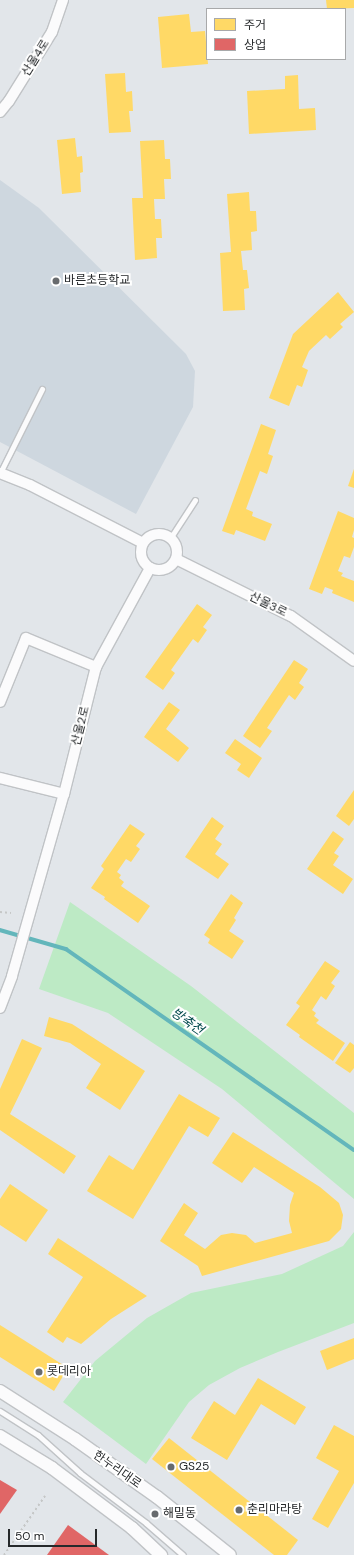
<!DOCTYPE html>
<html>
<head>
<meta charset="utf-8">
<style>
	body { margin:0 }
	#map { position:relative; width:354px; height:1555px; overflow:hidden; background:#e2e6ea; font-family:"DM Sans","Noto Sans KR",sans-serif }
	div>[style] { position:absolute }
	.built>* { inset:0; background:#ced7df }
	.green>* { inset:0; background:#bdeac5 }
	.homes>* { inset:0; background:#ffd966 }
	.shops>* { inset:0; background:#e06666 }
	.stream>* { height:3.5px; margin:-1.75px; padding:0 1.75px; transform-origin:1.75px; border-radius:1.75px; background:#63b6bb }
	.path>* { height:2px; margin-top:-1px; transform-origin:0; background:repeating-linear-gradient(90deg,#c5c7c7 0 2px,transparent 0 5px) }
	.roads { filter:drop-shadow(1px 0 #c0c3c6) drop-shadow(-1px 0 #c0c3c6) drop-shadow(0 1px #c0c3c6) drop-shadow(0 -1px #c0c3c6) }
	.service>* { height:5px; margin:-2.5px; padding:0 2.5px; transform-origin:2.5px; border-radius:2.5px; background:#fbfbfc }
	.minor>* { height:10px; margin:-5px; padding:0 5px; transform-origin:5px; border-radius:5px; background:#fbfbfc }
	.minor>.ring { margin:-5px; padding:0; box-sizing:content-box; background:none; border:10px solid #fbfbfc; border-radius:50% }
	.tertiary>* { height:12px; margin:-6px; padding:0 6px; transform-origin:6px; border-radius:6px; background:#fbfbfc }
	.dots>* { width:11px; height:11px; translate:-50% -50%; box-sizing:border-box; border:2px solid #fff; border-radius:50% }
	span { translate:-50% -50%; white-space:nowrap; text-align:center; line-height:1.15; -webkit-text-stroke:4px #fff; paint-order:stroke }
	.street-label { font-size:12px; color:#26292b }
	.poi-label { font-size:12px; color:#26292b }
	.left { translate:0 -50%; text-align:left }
	.water-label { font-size:13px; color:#02494c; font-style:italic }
	.legend { position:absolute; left:206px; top:8px; width:140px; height:52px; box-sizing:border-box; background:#fff; border:1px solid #a8a9aa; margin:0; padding:5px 7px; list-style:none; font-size:12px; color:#26292b }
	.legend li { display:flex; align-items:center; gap:8px; height:20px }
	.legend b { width:20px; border:1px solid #a8a9aa }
	.scale { position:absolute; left:8px; top:1529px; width:89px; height:18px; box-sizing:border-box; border:2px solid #26292b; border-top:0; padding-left:5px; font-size:12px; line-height:14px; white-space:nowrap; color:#26292b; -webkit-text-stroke:3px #fff; paint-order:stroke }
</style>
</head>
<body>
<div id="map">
	<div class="built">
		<div style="clip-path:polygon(0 180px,39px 208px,186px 354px,195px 371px,193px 407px,136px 514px,0 442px)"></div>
	</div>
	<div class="green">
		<div style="clip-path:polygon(70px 902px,191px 986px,354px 1113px,354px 1199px,222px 1089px,108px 1013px,39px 989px)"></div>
		<div style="clip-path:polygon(354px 1232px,354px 1323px,278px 1352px,240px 1368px,209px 1385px,189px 1402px,146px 1464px,63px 1402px,95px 1361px,147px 1318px,191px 1293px,282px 1274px,343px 1246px)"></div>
	</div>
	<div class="homes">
		<div style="clip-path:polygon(326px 0,354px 0,354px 8px,327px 9px)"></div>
		<div style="clip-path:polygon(189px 14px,191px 32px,205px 31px,208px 64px,162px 68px,158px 17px)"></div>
		<div style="clip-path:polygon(125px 73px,126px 92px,132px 91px,133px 111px,129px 111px,131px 132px,109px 133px,105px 74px)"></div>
		<div style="clip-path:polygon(298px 75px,299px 109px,315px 108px,316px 130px,249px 134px,247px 91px,285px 89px,285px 76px)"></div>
		<div style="clip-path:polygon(75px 138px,77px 157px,82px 156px,83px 172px,80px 173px,81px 192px,62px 194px,57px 140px)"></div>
		<div style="clip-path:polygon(164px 140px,165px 159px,170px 159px,171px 179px,164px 179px,165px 199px,154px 199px,155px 219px,161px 219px,162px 238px,156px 238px,157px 258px,135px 260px,132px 198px,143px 198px,140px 141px)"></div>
		<div style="clip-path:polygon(249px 192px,250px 211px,256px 211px,257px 231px,251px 232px,252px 250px,241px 251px,243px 270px,247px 270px,249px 288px,244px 289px,245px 310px,223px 311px,220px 253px,231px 252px,227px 194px)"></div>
		<div style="clip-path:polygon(338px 292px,354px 312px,340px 324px,343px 327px,330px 339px,326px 335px,309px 351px,302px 367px,308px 370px,302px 387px,297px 385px,289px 406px,269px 398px,293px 334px)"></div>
		<div style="clip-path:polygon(261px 424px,276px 430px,268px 454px,273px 456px,267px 474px,260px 471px,246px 509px,253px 512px,252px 516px,272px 524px,265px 541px,236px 530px,234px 535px,222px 531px)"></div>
		<div style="clip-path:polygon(354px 469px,354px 488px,348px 486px)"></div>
		<div style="clip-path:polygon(338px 511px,354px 518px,354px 530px,352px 537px,354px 538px,354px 547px,350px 558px,344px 556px,338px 571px,343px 573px,341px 576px,354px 581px,354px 602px,332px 593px,333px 590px,325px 587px,322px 594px,309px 589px)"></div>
		<div style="clip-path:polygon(197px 604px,212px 615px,203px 627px,207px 630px,198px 643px,193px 639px,171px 670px,175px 673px,163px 690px,145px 677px)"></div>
		<div style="clip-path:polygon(294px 660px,308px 669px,299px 683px,304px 687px,295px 700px,289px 695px,267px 728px,272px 731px,260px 748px,243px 736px)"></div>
		<div style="clip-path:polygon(169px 702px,180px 710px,166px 729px,189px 748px,178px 762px,144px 737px)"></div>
		<div style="clip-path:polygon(235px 739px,262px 758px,249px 778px,237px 770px,241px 764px,225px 753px)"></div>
		<div style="clip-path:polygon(354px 790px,354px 819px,349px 826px,336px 816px)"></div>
		<div style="clip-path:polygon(212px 817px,224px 826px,215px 839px,222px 844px,215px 854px,229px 864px,218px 879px,185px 857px)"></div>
		<div style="clip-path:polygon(130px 824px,145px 834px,136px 846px,140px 849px,131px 862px,126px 859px,117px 872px,121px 875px,119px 878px,124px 882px,121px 886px,150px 906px,138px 923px,104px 899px,105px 897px,91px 888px,104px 869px,101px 866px)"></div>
		<div style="clip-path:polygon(333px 831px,344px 839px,334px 853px,339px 856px,333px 865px,353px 879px,343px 894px,307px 869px)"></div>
		<div style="clip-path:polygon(231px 894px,243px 903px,234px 918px,236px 920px,229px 931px,244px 941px,232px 959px,208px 943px,210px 939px,204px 935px)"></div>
		<div style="clip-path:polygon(325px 961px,340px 971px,331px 983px,335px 986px,326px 1000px,321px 996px,312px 1010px,316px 1013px,314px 1016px,319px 1020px,316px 1023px,345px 1043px,333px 1061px,299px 1037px,300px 1035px,286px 1025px,300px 1006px,296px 1003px)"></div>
		<div style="clip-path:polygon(49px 1017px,72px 1024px,145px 1071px,120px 1110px,86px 1088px,101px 1064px,70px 1043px,44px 1036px)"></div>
		<div style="clip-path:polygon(22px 1039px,42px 1048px,10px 1114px,76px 1156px,64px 1174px,0 1130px,0 1089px)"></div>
		<div style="clip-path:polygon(350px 1042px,354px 1045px,354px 1068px,350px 1073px,335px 1063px)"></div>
		<div style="clip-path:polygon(179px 1094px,220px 1118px,208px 1137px,189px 1126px,133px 1219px,87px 1191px,109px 1155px,133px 1170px)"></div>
		<div style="clip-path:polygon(233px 1132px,320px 1187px,339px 1203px,343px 1215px,341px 1229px,329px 1241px,202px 1276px,198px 1266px,160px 1241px,184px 1203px,198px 1213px,184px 1235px,205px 1249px,221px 1235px,232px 1233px,246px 1235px,255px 1243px,292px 1233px,289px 1221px,290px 1205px,294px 1193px,254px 1167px,242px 1183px,212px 1163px)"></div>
		<div style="clip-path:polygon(10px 1184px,48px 1210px,26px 1242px,0 1225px,0 1199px)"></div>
		<div style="clip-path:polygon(58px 1238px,147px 1296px,111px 1319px,81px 1344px,67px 1337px,63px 1343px,47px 1332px,83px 1277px,48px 1254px)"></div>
		<div style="clip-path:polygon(0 1325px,68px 1368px,54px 1391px,0 1357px)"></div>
		<div style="clip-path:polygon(354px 1338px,354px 1359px,327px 1370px,320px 1351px)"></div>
		<div style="clip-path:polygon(258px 1378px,306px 1407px,295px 1425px,261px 1404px,227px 1460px,191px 1438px,214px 1401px,235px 1415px)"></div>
		<div style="clip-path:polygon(334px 1425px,354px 1436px,354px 1483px,328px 1528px,312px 1519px,339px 1471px,316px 1458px)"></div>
		<div style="clip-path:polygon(169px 1438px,298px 1540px,287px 1555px,274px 1555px,152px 1459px)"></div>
	</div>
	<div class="shops">
		<div style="clip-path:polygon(0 1480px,17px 1490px,0 1514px)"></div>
		<div style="clip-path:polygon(68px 1525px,109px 1555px,47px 1555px)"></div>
	</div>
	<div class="stream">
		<div style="left:0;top:930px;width:69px;rotate:16.1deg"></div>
		<div style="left:66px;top:949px;width:351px;rotate:34.9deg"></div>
	</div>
	<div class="path">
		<div style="left:0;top:912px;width:11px;rotate:5deg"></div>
		<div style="left:4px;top:1555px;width:72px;rotate:-55.2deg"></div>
	</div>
	<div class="roads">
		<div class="service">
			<div style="left:0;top:473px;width:94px;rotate:-63.4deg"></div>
			<div style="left:171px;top:537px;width:44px;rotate:-57deg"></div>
			<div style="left:0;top:1411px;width:45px;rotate:32.3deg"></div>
			<div style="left:38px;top:1435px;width:57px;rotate:42.1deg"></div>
			<div style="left:80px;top:1473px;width:83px;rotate:37.1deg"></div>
			<div style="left:146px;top:1523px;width:49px;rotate:40.9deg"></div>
		</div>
		<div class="minor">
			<div style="left:0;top:112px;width:14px;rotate:-51deg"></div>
			<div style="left:9px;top:101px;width:81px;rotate:-58.1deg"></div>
			<div style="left:52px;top:32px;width:34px;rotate:-71deg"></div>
			<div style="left:0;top:473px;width:32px;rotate:22deg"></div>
			<div style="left:30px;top:485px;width:127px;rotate:27.2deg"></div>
			<div class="ring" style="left:141px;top:534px;width:26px;height:26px"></div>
			<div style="left:176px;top:559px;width:128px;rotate:26.4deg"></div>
			<div style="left:291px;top:616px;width:77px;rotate:35.5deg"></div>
			<div style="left:0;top:702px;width:69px;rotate:-67.9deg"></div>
			<div style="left:26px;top:638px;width:76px;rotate:22.5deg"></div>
			<div style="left:0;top:778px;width:66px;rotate:14deg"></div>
			<div style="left:0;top:1008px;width:34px;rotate:-69deg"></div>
			<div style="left:12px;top:976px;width:189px;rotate:-74.1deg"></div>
			<div style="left:64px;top:794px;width:131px;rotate:-75.9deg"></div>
			<div style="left:96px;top:667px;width:113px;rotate:-61.4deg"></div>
		</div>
		<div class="tertiary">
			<div style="left:0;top:1391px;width:89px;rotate:32.6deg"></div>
			<div style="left:75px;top:1439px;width:100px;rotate:35.3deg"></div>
			<div style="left:157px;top:1497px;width:93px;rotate:38.5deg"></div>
			<div style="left:0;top:1436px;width:61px;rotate:31.6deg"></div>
			<div style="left:52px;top:1468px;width:100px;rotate:36.9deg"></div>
			<div style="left:132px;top:1528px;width:40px;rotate:43deg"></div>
		</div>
	</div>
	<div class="dots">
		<div style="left:56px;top:281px;background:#686b6e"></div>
		<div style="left:39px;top:1372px;background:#686b6e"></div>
		<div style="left:171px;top:1467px;background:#686b6e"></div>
		<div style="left:239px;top:1510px;background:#686b6e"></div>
		<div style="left:155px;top:1514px;background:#686b6e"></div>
	</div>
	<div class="street-label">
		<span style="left:36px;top:58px;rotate:-58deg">산울4로</span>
		<span style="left:268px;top:605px;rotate:26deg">산울3로</span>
		<span style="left:81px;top:726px;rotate:-76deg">산울2로</span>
		<span style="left:117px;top:1470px;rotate:35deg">한누리대로</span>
	</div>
	<div class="poi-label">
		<span class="left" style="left:64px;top:281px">바른초등학교</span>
		<span class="left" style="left:47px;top:1372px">롯데리아</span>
		<span class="left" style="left:179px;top:1467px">GS25</span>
		<span class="left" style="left:247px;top:1510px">춘리마라탕</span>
		<span class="left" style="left:163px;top:1514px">해밀동</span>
	</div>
	<div class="water-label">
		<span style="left:187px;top:1022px;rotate:35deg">방축천</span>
	</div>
	<ul class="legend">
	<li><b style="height:11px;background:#ffd966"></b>주거</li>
	<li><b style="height:11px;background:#e06666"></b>상업</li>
	</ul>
	<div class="scale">50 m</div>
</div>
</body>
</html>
